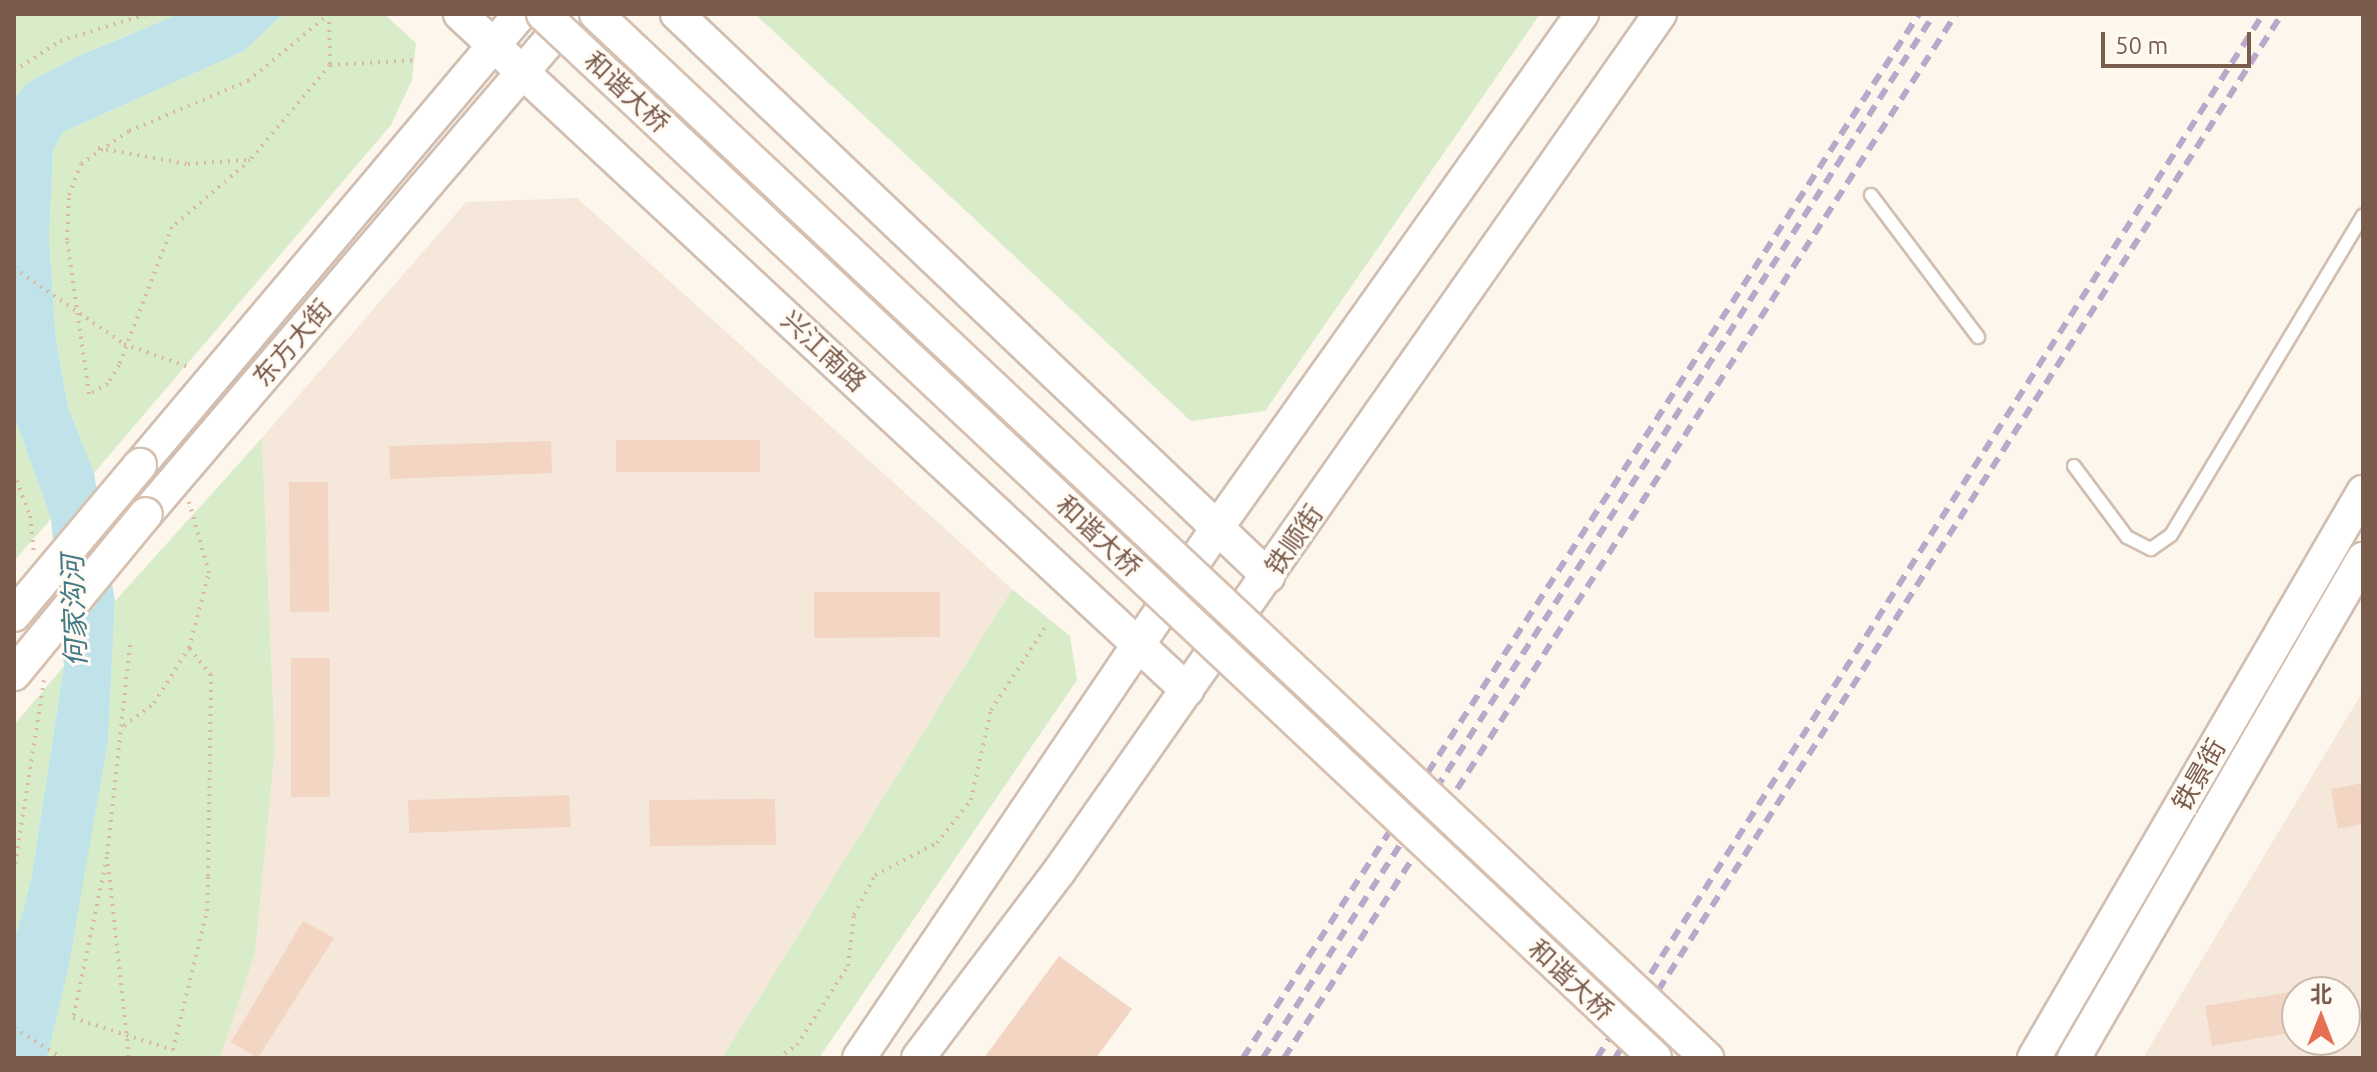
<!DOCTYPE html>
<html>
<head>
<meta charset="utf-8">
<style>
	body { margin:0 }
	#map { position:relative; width:2377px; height:1072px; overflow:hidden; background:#fdf6ec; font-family:Ubuntu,"Noto Sans SC",sans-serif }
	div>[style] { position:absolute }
	.residential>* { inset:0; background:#f5e8da }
	.green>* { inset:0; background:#d8ecc9 }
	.water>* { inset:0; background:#bfe3e8 }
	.building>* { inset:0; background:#f3d5c3 }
	.path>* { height:4px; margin-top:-2px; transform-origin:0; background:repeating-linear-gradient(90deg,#d9b8a5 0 2px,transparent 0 8px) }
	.roads { filter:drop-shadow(2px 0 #d1beb0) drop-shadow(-2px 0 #d1beb0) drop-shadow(0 2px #d1beb0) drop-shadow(0 -2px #d1beb0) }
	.lane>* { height:12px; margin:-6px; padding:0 6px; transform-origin:6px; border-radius:6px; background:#fff }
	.secondary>* { height:32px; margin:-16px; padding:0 16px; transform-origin:16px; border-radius:16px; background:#fff }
	.rail>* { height:6px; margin-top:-3px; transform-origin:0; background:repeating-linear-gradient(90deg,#b9a8c9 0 12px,transparent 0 20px) }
	.bridges { filter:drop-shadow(2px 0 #d6c0b0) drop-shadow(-2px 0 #d6c0b0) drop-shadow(0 2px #d6c0b0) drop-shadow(0 -2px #d6c0b0) }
	.secondary-bridge>* { height:32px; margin:-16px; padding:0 16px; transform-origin:16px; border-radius:16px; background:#fff }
	span { translate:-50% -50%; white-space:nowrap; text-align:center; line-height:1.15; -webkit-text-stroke:6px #fffaf3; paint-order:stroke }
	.street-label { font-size:26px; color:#7a5c4d }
	.water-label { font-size:28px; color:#437c86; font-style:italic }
	.frame { position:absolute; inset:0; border:16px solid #7a5c4d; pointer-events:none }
	.north { position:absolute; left:2281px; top:976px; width:80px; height:80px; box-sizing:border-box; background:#fffaf3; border:2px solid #cabbb1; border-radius:50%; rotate:0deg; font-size:22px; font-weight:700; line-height:32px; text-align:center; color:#7a5c4d }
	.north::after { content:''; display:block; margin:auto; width:28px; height:36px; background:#e76f51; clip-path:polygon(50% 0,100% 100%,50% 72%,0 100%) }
	.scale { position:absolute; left:2101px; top:32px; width:150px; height:36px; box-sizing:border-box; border:4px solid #7a5c4d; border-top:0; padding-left:10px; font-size:24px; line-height:28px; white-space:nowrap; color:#7a5c4d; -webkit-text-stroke:6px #fffaf3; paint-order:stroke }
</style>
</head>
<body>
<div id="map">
	<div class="residential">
		<div style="clip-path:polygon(577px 198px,1012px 589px,722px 1058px,220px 1058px,255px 954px,275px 748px,262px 438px,466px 202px)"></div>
		<div style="clip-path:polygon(evenodd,2363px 691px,2363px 1058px,2143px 1058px,2363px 691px,2297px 992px,2345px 992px,2345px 1040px,2297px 1040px,2297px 992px)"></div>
	</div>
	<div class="green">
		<div style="clip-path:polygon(14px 14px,179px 14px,74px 58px,27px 83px,14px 99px)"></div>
		<div style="clip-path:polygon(283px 14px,384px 14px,416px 43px,412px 80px,391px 125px,94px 473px,68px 407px,56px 340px,49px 238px,53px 151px,63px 132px,244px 51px)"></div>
		<div style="clip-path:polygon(755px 14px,1540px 14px,1265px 411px,1191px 421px)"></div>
		<div style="clip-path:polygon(14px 415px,51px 519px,14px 561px)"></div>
		<div style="clip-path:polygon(262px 438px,275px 748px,255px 954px,220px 1058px,47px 1058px,108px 741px,115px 601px)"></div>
		<div style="clip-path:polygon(1012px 589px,1070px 636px,1077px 680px,819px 1058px,722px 1058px)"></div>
		<div style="clip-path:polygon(64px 666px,31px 880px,14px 942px,14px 725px)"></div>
	</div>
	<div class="water">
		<div style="clip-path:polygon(179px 14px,283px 14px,244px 51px,63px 132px,53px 151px,49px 238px,56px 340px,68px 407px,94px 473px,115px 601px,108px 741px,68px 969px,47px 1058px,14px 1058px,14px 942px,31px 880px,64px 666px,51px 519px,14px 415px,14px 99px,27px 83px,74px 58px)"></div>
	</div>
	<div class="building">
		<div style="clip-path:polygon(616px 440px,760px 440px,760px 472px,616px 472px)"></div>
		<div style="clip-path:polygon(551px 441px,552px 473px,390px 479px,389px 446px)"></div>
		<div style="clip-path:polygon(289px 482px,328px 482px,329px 612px,290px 612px)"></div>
		<div style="clip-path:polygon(814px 592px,940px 592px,940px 637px,814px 638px)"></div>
		<div style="clip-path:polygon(291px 658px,330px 658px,330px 797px,291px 797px)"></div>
		<div style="clip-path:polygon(2363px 783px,2363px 824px,2338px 829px,2331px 789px)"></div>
		<div style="clip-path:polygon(569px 795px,571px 827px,409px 833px,408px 800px)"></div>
		<div style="clip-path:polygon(775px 799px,776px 845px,650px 846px,649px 800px)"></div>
		<div style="clip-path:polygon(303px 921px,334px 938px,258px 1058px,231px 1042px)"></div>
		<div style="clip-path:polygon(1059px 956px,1132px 1009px,1096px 1058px,984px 1058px)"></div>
		<div style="clip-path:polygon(2297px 991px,2297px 1032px,2212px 1046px,2205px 1006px)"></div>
	</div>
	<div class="path">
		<div style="left:329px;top:14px;width:51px;rotate:88.9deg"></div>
		<div style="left:330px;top:65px;width:124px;rotate:130.1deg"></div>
		<div style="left:250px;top:160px;width:103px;rotate:139.3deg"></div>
		<div style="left:172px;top:227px;width:148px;rotate:111deg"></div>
		<div style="left:119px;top:365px;width:22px;rotate:120deg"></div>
		<div style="left:108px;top:384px;width:21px;rotate:152deg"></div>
		<div style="left:89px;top:394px;width:156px;rotate:-98.1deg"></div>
		<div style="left:67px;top:240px;width:45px;rotate:-87.5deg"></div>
		<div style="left:69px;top:195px;width:33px;rotate:-69deg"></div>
		<div style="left:81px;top:164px;width:58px;rotate:-34.5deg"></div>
		<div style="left:129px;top:131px;width:129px;rotate:-22.8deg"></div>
		<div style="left:248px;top:81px;width:105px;rotate:-39.6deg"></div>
		<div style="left:330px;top:65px;width:88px;rotate:-3.3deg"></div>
		<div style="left:14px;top:71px;width:55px;rotate:-33.1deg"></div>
		<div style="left:60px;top:41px;width:92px;rotate:-17.1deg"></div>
		<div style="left:98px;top:148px;width:91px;rotate:10.1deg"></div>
		<div style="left:188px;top:164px;width:59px;rotate:-3.9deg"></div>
		<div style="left:14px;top:268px;width:134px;rotate:34.6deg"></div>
		<div style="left:124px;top:344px;width:69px;rotate:19.5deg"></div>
		<div style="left:14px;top:473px;width:46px;rotate:69.6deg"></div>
		<div style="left:30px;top:516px;width:36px;rotate:84deg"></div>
		<div style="left:130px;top:645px;width:213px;rotate:96.2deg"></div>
		<div style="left:107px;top:857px;width:165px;rotate:101.9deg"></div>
		<div style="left:73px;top:1018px;width:105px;rotate:17.7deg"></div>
		<div style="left:173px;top:1050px;width:143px;rotate:-76.3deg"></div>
		<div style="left:207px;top:911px;width:35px;rotate:-88deg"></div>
		<div style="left:208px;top:876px;width:201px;rotate:-89.1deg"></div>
		<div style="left:211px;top:675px;width:35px;rotate:-129deg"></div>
		<div style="left:189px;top:648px;width:78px;rotate:-75.1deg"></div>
		<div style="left:209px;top:573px;width:74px;rotate:-105.7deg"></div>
		<div style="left:124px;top:726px;width:38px;rotate:-37deg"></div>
		<div style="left:154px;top:703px;width:65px;rotate:-57.5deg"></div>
		<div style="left:108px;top:864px;width:195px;rotate:83.8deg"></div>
		<div style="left:14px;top:872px;width:194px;rotate:-81.1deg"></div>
		<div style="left:14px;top:1028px;width:57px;rotate:32deg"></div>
		<div style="left:778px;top:1058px;width:23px;rotate:-34deg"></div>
		<div style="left:797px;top:1045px;width:94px;rotate:-57.2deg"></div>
		<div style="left:848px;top:966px;width:51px;rotate:-83.3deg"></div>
		<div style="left:854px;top:915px;width:45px;rotate:-62.3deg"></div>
		<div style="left:875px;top:875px;width:70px;rotate:-27.3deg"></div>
		<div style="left:937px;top:843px;width:55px;rotate:-51.7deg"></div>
		<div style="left:971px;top:800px;width:92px;rotate:-77.5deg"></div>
		<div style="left:991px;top:710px;width:100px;rotate:-56.8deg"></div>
	</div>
	<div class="roads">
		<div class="lane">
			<div style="left:1871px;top:195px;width:178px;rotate:53deg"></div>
			<div style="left:2074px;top:466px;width:89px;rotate:53.3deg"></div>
			<div style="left:2127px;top:537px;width:27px;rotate:27deg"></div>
			<div style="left:2151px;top:549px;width:24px;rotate:-35deg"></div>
			<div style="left:2171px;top:535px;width:373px;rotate:-59deg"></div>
		</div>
		<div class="secondary">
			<div style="left:460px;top:14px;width:993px;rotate:42.92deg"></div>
			<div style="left:677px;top:14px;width:816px;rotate:43.56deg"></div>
			<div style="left:140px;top:465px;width:590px;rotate:-49.88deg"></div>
			<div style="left:146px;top:514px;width:657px;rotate:-49.57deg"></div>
			<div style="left:859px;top:1058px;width:643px;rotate:-55.96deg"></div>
			<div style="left:1219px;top:525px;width:627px;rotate:-54.61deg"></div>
			<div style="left:918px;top:1058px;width:232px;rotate:-52.9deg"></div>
			<div style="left:1058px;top:873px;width:1049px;rotate:-54.98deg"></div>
			<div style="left:2034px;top:1058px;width:655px;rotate:-59.83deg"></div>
			<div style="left:2074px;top:1058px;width:577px;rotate:-59.92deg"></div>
		</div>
	</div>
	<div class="rail">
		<div style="left:1243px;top:1058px;width:1244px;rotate:-57.08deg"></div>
		<div style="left:1263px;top:1058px;width:1241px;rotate:-57.27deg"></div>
		<div style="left:1284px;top:1058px;width:1242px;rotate:-57.23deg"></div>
		<div style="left:1597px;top:1058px;width:1238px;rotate:-57.46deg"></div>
		<div style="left:1615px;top:1058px;width:1239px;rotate:-57.43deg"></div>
	</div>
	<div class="bridges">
		<div class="secondary-bridge">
			<div style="left:543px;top:14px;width:1525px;rotate:43.19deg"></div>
			<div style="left:596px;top:14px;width:1525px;rotate:43.22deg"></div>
			<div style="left:14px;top:615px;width:196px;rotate:-50deg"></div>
			<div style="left:14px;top:674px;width:207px;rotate:-50.5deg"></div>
		</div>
	</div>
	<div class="street-label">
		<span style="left:627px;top:92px;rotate:43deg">和谐大桥</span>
		<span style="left:292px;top:343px;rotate:-49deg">东方大街</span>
		<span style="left:824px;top:351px;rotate:43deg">兴江南路</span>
		<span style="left:1099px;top:536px;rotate:43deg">和谐大桥</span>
		<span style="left:1294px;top:540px;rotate:-55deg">铁顺街</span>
		<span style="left:2199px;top:775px;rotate:-60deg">铁景街</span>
		<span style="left:1571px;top:980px;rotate:43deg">和谐大桥</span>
	</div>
	<div class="water-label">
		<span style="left:74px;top:611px;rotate:-92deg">何家沟河</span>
	</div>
	<div class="frame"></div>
	<div class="north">北</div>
	<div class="scale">50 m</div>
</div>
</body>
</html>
